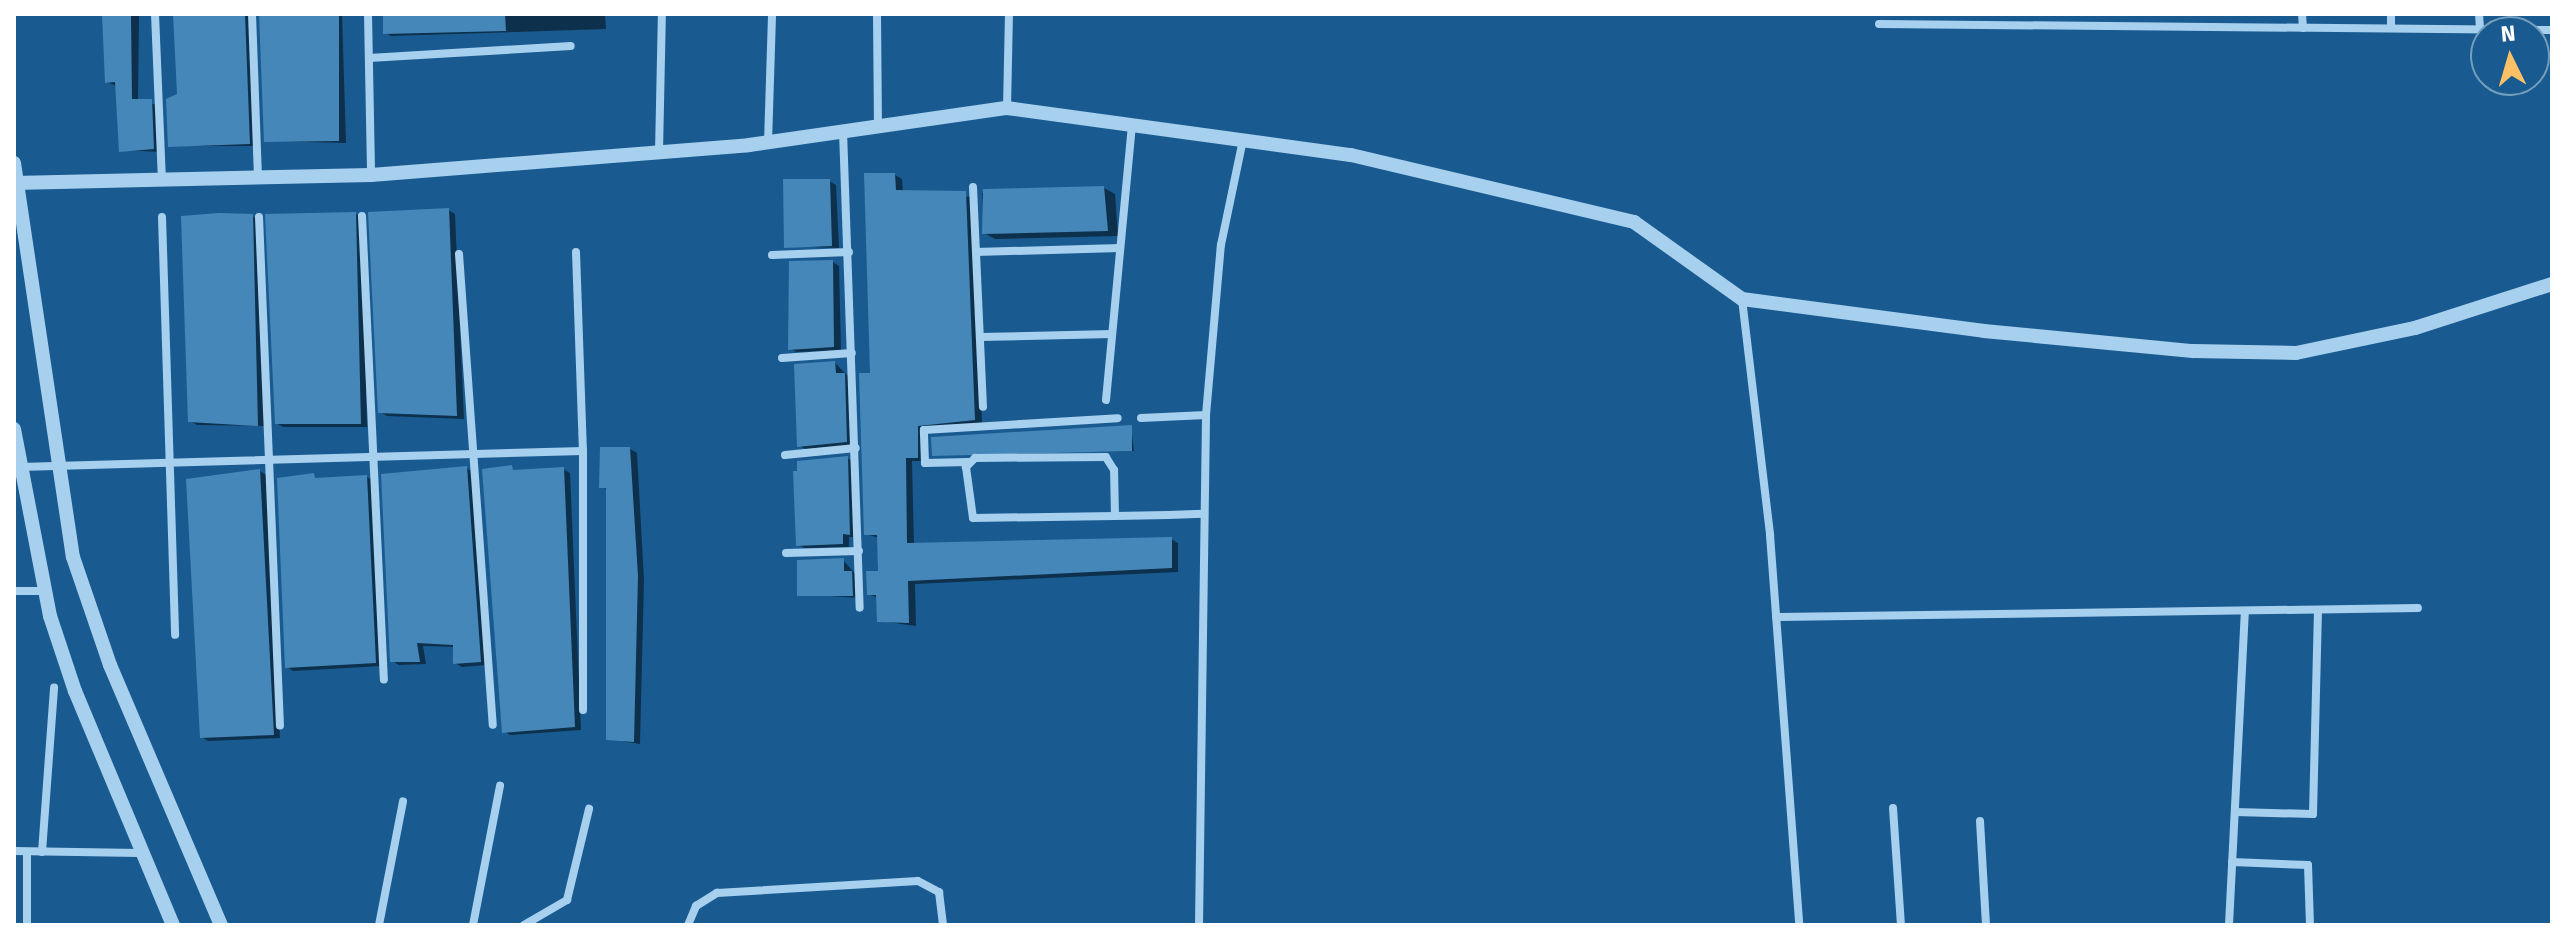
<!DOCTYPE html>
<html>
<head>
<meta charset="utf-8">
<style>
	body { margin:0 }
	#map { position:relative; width:2566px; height:939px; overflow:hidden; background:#195b90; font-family:"Fira Sans",sans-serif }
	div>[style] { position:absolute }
	.shadow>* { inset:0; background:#0007 }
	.building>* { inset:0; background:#4687b9 }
	.minor>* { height:8px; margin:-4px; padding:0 4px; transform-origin:4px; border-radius:4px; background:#a7d0ef }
	.tertiary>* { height:14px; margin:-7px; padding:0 7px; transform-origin:7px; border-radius:7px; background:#a7d0ef }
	span { translate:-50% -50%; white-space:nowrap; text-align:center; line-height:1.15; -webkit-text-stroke:7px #195b90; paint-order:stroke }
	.frame { position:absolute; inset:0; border:16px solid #fff; pointer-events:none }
	.north { position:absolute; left:2470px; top:16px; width:80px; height:80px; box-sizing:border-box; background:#195b90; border:2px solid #759dbc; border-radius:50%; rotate:355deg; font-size:22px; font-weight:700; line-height:32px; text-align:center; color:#fff }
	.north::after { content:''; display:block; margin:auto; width:28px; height:36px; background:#ffc165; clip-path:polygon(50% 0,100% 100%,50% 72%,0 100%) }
</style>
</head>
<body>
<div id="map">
	<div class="shadow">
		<div style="clip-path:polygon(106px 14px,139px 14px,138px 101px,158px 105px,160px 152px,121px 150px,117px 86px,106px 82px)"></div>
		<div style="clip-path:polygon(174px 14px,256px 14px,256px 146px,170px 146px,179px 95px)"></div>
		<div style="clip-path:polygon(261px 14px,342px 14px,346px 143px,266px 141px)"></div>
		<div style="clip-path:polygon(384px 14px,605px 14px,606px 29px,391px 36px,385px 33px)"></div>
		<div style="clip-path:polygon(895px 175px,902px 179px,903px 192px,973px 197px,982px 423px,925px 429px,925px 461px,912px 461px,914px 545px,1171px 539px,1178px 543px,1178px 572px,915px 584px,916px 626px,879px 621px,878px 598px,868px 594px,880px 573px,879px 538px,866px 534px,872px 375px)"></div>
		<div style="clip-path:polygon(829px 181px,836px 185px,839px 248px,786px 246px)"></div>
		<div style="clip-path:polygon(1104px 188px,1115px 194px,1118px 236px,995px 239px,984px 233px,982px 193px)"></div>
		<div style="clip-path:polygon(448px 210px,455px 214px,464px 419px,387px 416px,380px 412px)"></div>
		<div style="clip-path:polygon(356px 214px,362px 218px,367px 427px,283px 427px,276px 423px)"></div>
		<div style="clip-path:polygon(252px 216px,259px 220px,267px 426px,197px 425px,190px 421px)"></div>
		<div style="clip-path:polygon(833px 262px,839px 266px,841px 350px,797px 352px,790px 349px)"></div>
		<div style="clip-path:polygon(835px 363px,851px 379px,853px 445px,806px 449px,799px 446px)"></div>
		<div style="clip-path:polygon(1131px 427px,1134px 451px,934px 455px)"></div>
		<div style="clip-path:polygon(630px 449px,637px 453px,644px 580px,640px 744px,608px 739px,608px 490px,601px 486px)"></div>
		<div style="clip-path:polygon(847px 458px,854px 462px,856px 537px,849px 537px,849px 547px,805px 548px,798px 545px)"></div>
		<div style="clip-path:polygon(466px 468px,473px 472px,487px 665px,462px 667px,455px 663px,455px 647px,423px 646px,426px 664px,399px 665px,392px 661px)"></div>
		<div style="clip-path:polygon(563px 469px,570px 473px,581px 730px,510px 735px,504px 731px)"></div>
		<div style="clip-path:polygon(260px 471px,266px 475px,280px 738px,208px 741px,202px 737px)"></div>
		<div style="clip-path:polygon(367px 477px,374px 481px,382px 666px,293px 671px,287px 667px)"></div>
		<div style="clip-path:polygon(843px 560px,858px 577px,859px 598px,799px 594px)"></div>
	</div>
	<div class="building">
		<div style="clip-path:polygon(102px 14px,131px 14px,132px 99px,152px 99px,154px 149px,119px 152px,115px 82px,105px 83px)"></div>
		<div style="clip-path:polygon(173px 14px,245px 14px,250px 144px,168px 147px,166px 99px,177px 94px)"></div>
		<div style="clip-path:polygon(259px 14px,339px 14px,339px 141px,264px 142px)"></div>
		<div style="clip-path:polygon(383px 14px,505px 14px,506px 31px,383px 34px)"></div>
		<div style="clip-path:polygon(864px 173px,895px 173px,896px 190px,966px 191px,975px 420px,918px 426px,918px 458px,906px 458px,907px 543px,1172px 537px,1172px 568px,908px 581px,909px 623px,877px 622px,876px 595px,867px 595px,866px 571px,878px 571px,877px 535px,864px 535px,859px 373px,870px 373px)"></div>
		<div style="clip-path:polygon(783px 179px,830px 179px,832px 246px,784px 248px)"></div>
		<div style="clip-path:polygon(1104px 186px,1108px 231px,982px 234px,983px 189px)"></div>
		<div style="clip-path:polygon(449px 208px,457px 416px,378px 413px,368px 212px)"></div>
		<div style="clip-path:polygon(356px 212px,361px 424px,275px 424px,265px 214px)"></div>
		<div style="clip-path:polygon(219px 213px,253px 214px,258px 426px,188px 422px,181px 216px)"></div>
		<div style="clip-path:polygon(833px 260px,834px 347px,788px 350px,789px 261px)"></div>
		<div style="clip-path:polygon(835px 361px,836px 373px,845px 373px,847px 442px,797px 447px,794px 364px)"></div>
		<div style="clip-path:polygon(1132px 425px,1132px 451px,932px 456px,931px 437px)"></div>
		<div style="clip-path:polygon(600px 447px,630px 447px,638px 576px,634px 742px,606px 740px,606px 488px,599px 488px)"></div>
		<div style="clip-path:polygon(848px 456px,850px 535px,843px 534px,843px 544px,796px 546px,793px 471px,797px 471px,797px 461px)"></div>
		<div style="clip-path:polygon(512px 465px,513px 470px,564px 467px,575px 727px,502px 733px,482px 469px)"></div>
		<div style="clip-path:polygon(467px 466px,481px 662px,453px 664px,453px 645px,417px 643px,420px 662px,390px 662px,381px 474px)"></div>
		<div style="clip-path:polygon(260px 469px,274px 735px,200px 738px,186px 479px)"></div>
		<div style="clip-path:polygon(314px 473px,315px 478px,367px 475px,376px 663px,285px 668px,277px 478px)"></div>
		<div style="clip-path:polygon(844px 558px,844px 571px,852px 571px,853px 596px,797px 596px,797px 560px)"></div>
	</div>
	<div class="minor">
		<div style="left:155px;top:14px;width:165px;rotate:87.6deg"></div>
		<div style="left:252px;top:14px;width:163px;rotate:87.9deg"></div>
		<div style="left:368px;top:14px;width:161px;rotate:88.9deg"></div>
		<div style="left:877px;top:14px;width:113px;rotate:89.5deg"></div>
		<div style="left:2302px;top:14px;width:14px;rotate:86deg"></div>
		<div style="left:2479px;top:14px;width:15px;rotate:86deg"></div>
		<div style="left:1879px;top:24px;width:673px;rotate:0.51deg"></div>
		<div style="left:2391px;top:28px;width:14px;rotate:-90deg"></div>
		<div style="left:369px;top:58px;width:202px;rotate:-3.4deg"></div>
		<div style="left:1007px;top:108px;width:94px;rotate:-88.8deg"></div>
		<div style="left:843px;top:131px;width:477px;rotate:88deg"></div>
		<div style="left:768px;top:143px;width:129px;rotate:-88.2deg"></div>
		<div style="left:659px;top:152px;width:138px;rotate:-88.8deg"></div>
		<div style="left:973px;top:187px;width:220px;rotate:87.4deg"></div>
		<div style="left:362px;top:216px;width:464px;rotate:87.3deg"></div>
		<div style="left:162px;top:217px;width:418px;rotate:88.2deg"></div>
		<div style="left:259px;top:217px;width:509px;rotate:87.64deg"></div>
		<div style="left:576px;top:252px;width:199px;rotate:88deg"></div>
		<div style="left:583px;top:451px;width:259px;rotate:90deg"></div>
		<div style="left:976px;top:252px;width:144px;rotate:-1.6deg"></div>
		<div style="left:459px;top:254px;width:472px;rotate:85.9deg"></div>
		<div style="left:772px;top:255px;width:77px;rotate:-2.2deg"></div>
		<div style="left:1742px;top:299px;width:238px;rotate:83.2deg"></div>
		<div style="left:1770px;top:535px;width:391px;rotate:85.7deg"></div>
		<div style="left:980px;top:337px;width:132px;rotate:-1.3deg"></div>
		<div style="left:782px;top:358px;width:70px;rotate:-4.1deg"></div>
		<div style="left:1106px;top:400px;width:276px;rotate:-84.6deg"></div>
		<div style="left:1141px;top:418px;width:65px;rotate:-2.6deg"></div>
		<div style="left:785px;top:455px;width:71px;rotate:-5.6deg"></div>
		<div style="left:968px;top:462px;width:43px;rotate:178.7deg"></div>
		<div style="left:925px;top:463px;width:33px;rotate:-92deg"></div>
		<div style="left:924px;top:430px;width:194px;rotate:-3.5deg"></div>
		<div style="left:20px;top:467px;width:563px;rotate:-1.63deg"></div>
		<div style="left:1115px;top:516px;width:46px;rotate:-91.2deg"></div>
		<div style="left:1114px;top:470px;width:15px;rotate:-122deg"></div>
		<div style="left:1106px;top:457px;width:131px;rotate:179.6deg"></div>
		<div style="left:975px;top:458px;width:13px;rotate:135deg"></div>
		<div style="left:966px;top:467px;width:51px;rotate:82.2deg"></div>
		<div style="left:973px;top:518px;width:142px;rotate:-0.8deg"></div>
		<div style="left:1115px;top:516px;width:53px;rotate:-1.1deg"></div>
		<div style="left:1168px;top:515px;width:35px;rotate:-2deg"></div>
		<div style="left:786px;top:553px;width:73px;rotate:-1.6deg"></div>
		<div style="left:14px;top:591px;width:30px"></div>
		<div style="left:1776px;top:617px;width:642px;rotate:-0.8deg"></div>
		<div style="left:1893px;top:808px;width:117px;rotate:86.1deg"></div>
		<div style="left:2235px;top:812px;width:78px;rotate:1.5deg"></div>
		<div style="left:2313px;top:814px;width:204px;rotate:-88.6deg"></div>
		<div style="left:1980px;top:821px;width:104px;rotate:86.7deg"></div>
		<div style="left:14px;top:851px;width:125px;rotate:0.9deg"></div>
		<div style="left:42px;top:852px;width:165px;rotate:-85.8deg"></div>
		<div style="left:2232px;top:862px;width:76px;rotate:2.3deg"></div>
		<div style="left:2308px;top:865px;width:60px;rotate:88.1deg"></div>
		<div style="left:27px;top:925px;width:73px;rotate:-90deg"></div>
		<div style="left:379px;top:925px;width:126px;rotate:-79deg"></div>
		<div style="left:473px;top:925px;width:142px;rotate:-79deg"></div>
		<div style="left:524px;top:925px;width:50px;rotate:-30.2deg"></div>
		<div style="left:567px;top:900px;width:94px;rotate:-76.4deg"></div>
		<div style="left:688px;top:925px;width:21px;rotate:-67deg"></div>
		<div style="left:696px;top:906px;width:25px;rotate:-32deg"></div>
		<div style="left:717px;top:893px;width:201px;rotate:-3.4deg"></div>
		<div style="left:918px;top:881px;width:24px;rotate:28deg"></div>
		<div style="left:939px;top:892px;width:33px;rotate:83deg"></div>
		<div style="left:1199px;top:925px;width:510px;rotate:-89.21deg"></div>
		<div style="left:1206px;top:415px;width:171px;rotate:-85deg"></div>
		<div style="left:1221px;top:245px;width:107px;rotate:-78.2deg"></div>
		<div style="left:2229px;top:925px;width:314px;rotate:-87.1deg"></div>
	</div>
	<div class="tertiary">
		<div style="left:14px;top:163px;width:398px;rotate:81.5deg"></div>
		<div style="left:73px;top:557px;width:114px;rotate:71.1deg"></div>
		<div style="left:110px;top:665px;width:283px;rotate:66.9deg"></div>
		<div style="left:14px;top:183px;width:357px;rotate:-1.3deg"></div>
		<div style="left:371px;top:175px;width:379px;rotate:-4.5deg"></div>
		<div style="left:749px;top:145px;width:261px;rotate:-8.2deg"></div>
		<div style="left:1007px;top:108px;width:347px;rotate:7.8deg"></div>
		<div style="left:1351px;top:155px;width:291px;rotate:13.3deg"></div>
		<div style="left:1634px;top:222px;width:133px;rotate:35.5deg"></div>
		<div style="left:1742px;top:299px;width:244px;rotate:7.5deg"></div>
		<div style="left:1984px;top:331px;width:210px;rotate:5.5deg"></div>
		<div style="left:2193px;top:351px;width:103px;rotate:1.1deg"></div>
		<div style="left:2296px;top:353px;width:122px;rotate:-11.9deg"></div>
		<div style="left:2415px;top:328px;width:144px;rotate:-17.8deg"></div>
		<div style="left:14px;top:429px;width:190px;rotate:79.1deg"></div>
		<div style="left:50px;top:616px;width:79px;rotate:71.6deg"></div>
		<div style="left:75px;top:691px;width:254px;rotate:67.3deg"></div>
	</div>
	<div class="frame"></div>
	<div class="north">N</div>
</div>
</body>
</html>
